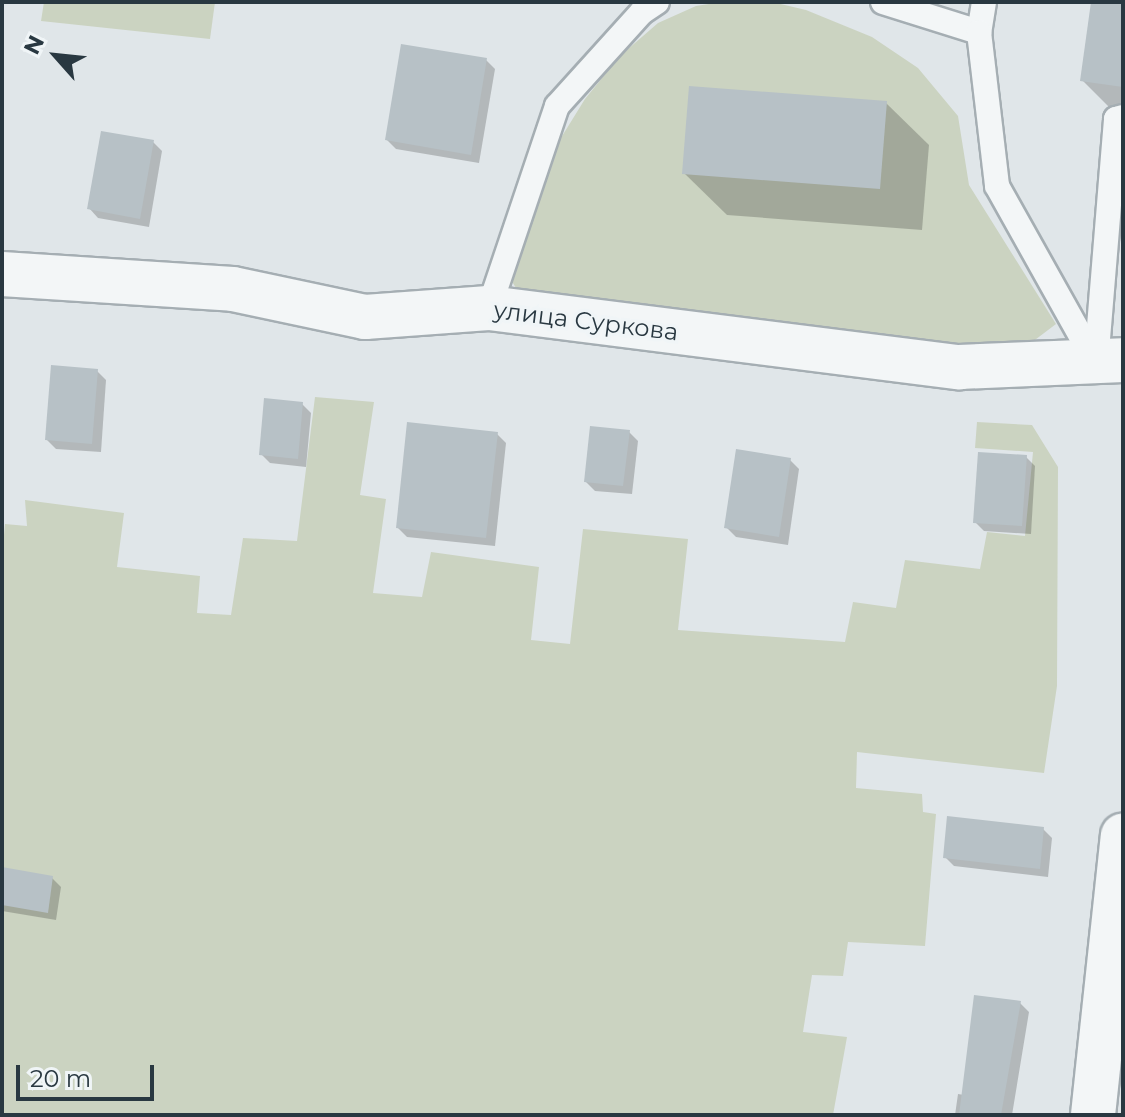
<!DOCTYPE html>
<html>
<head>
<meta charset="utf-8">
<style>
	body { margin:0 }
	#map { position:relative; width:1125px; height:1117px; overflow:hidden; background:#e0e6e9; font-family:Montserrat,sans-serif }
	div>[style] { position:absolute }
	.green>* { inset:0; background:#cbd3c1 }
	.shadow>* { inset:0; background:#0003 }
	.building>* { inset:0; background:#b7c1c6 }
	.roads { filter:drop-shadow(2px 0 #a5aeb3) drop-shadow(-2px 0 #a5aeb3) drop-shadow(0 2px #a5aeb3) drop-shadow(0 -2px #a5aeb3) }
	.lane>* { height:24px; margin:-12px; padding:0 12px; transform-origin:12px; border-radius:12px; background:#f3f6f7 }
	.street>* { height:44px; margin:-22px; padding:0 22px; transform-origin:22px; border-radius:22px; background:#f3f6f7 }
	span { translate:-50% -50%; white-space:nowrap; text-align:center; line-height:1.15; -webkit-text-stroke:7px #f0f5f7; paint-order:stroke }
	.street-label { font-size:24px; color:#293841 }
	.frame { position:absolute; inset:0; border:4px solid #293841; pointer-events:none }
	.north { position:absolute; left:16px; top:16px; width:80px; height:80px; -webkit-text-stroke:6px #f0f5f7; paint-order:stroke; rotate:297deg; font-size:22px; font-weight:700; line-height:32px; text-align:center; color:#293841 }
	.north::after { content:''; display:block; margin:auto; width:28px; height:36px; background:#293841; clip-path:polygon(50% 0,100% 100%,50% 72%,0 100%) }
	.scale { position:absolute; left:16px; top:1065px; width:138px; height:36px; box-sizing:border-box; border:4px solid #293841; border-top:0; padding-left:10px; font-size:24px; line-height:28px; white-space:nowrap; color:#293841; -webkit-text-stroke:6px #f0f5f7; paint-order:stroke }
</style>
</head>
<body>
<div id="map">
	<div class="green">
		<div style="clip-path:polygon(44px 2px,215px 2px,210px 39px,41px 21px)"></div>
		<div style="clip-path:polygon(722px 2px,772px 2px,806px 10px,872px 37px,918px 68px,958px 116px,969px 185px,1056px 324px,1023px 349px,971px 351px,523px 300px,510px 278px,559px 141px,585px 99px,620px 56px,658px 23px,696px 6px)"></div>
		<div style="clip-path:polygon(315px 397px,374px 402px,360px 495px,386px 499px,373px 593px,422px 597px,431px 552px,539px 567px,531px 640px,570px 644px,583px 529px,688px 539px,678px 630px,845px 642px,853px 602px,896px 608px,905px 560px,980px 569px,987px 532px,1025px 536px,1033px 452px,975px 448px,977px 422px,1032px 425px,1058px 467px,1057px 686px,1044px 773px,857px 752px,856px 788px,922px 794px,923px 812px,936px 814px,925px 946px,848px 942px,843px 976px,812px 975px,803px 1032px,847px 1037px,833px 1115px,2px 1115px,2px 557px,5px 524px,27px 526px,25px 500px,124px 513px,117px 567px,200px 576px,197px 613px,231px 615px,243px 538px,297px 541px)"></div>
	</div>
	<div class="shadow">
		<div style="clip-path:polygon(1094px 2px,1123px 2px,1123px 115px,1116px 114px,1082px 80px)"></div>
		<div style="clip-path:polygon(486px 60px,495px 69px,479px 163px,396px 149px,387px 140px)"></div>
		<div style="clip-path:polygon(886px 103px,929px 145px,922px 230px,727px 215px,684px 173px)"></div>
		<div style="clip-path:polygon(153px 142px,162px 151px,149px 227px,98px 218px,89px 208px)"></div>
		<div style="clip-path:polygon(97px 371px,106px 380px,101px 452px,56px 449px,47px 440px)"></div>
		<div style="clip-path:polygon(302px 404px,311px 413px,306px 467px,270px 463px,261px 454px)"></div>
		<div style="clip-path:polygon(629px 432px,638px 441px,632px 494px,595px 491px,586px 482px)"></div>
		<div style="clip-path:polygon(497px 434px,506px 443px,495px 546px,407px 537px,398px 528px)"></div>
		<div style="clip-path:polygon(1026px 457px,1035px 466px,1031px 534px,984px 531px,975px 522px)"></div>
		<div style="clip-path:polygon(790px 460px,799px 469px,788px 545px,736px 537px,727px 528px)"></div>
		<div style="clip-path:polygon(1043px 829px,1052px 838px,1048px 877px,954px 866px,945px 857px)"></div>
		<div style="clip-path:polygon(2px 869px,52px 878px,61px 887px,56px 920px,2px 911px)"></div>
		<div style="clip-path:polygon(1020px 1003px,1029px 1012px,1012px 1115px,955px 1115px,958px 1094px,964px 1095px)"></div>
	</div>
	<div class="building">
		<div style="clip-path:polygon(1091px 2px,1123px 2px,1123px 87px,1080px 81px)"></div>
		<div style="clip-path:polygon(401px 44px,487px 58px,471px 155px,385px 140px)"></div>
		<div style="clip-path:polygon(689px 86px,887px 101px,880px 189px,682px 174px)"></div>
		<div style="clip-path:polygon(101px 131px,154px 140px,140px 219px,87px 209px)"></div>
		<div style="clip-path:polygon(51px 365px,98px 369px,92px 444px,45px 440px)"></div>
		<div style="clip-path:polygon(264px 398px,303px 402px,298px 459px,259px 455px)"></div>
		<div style="clip-path:polygon(407px 422px,498px 432px,486px 538px,396px 528px)"></div>
		<div style="clip-path:polygon(590px 426px,630px 430px,623px 486px,584px 482px)"></div>
		<div style="clip-path:polygon(736px 449px,791px 458px,779px 537px,724px 528px)"></div>
		<div style="clip-path:polygon(978px 452px,1027px 455px,1022px 526px,973px 523px)"></div>
		<div style="clip-path:polygon(947px 816px,1044px 827px,1040px 869px,943px 858px)"></div>
		<div style="clip-path:polygon(2px 867px,53px 876px,48px 913px,2px 905px)"></div>
		<div style="clip-path:polygon(974px 995px,1021px 1001px,1001px 1115px,959px 1115px)"></div>
	</div>
	<div class="roads">
		<div class="lane">
			<div style="left:883px;top:2px;width:101px;rotate:17.4deg"></div>
			<div style="left:984px;top:2px;width:30px;rotate:99deg"></div>
			<div style="left:979px;top:32px;width:155px;rotate:83.3deg"></div>
			<div style="left:997px;top:186px;width:203px;rotate:60.8deg"></div>
			<div style="left:489px;top:308px;width:213px;rotate:-71.4deg"></div>
			<div style="left:557px;top:106px;width:127px;rotate:-47.9deg"></div>
			<div style="left:642px;top:12px;width:18px;rotate:-34deg"></div>
			<div style="left:1096px;top:363px;width:245px;rotate:-85.3deg"></div>
			<div style="left:1116px;top:119px;width:7px;rotate:-16deg"></div>
		</div>
		<div class="street">
			<div style="left:2px;top:274px;width:231px;rotate:3.7deg"></div>
			<div style="left:233px;top:289px;width:135px;rotate:12deg"></div>
			<div style="left:365px;top:317px;width:124px;rotate:-4.2deg"></div>
			<div style="left:489px;top:308px;width:474px;rotate:7.2deg"></div>
			<div style="left:959px;top:367px;width:164px;rotate:-2.4deg"></div>
			<div style="left:1093px;top:1115px;width:281px;rotate:-83.9deg"></div>
		</div>
	</div>
	<div class="street-label">
		<span style="left:586px;top:321px;rotate:7deg">улица Суркова</span>
	</div>
	<div class="frame"></div>
	<div class="north">N</div>
	<div class="scale">20 m</div>
</div>
</body>
</html>
